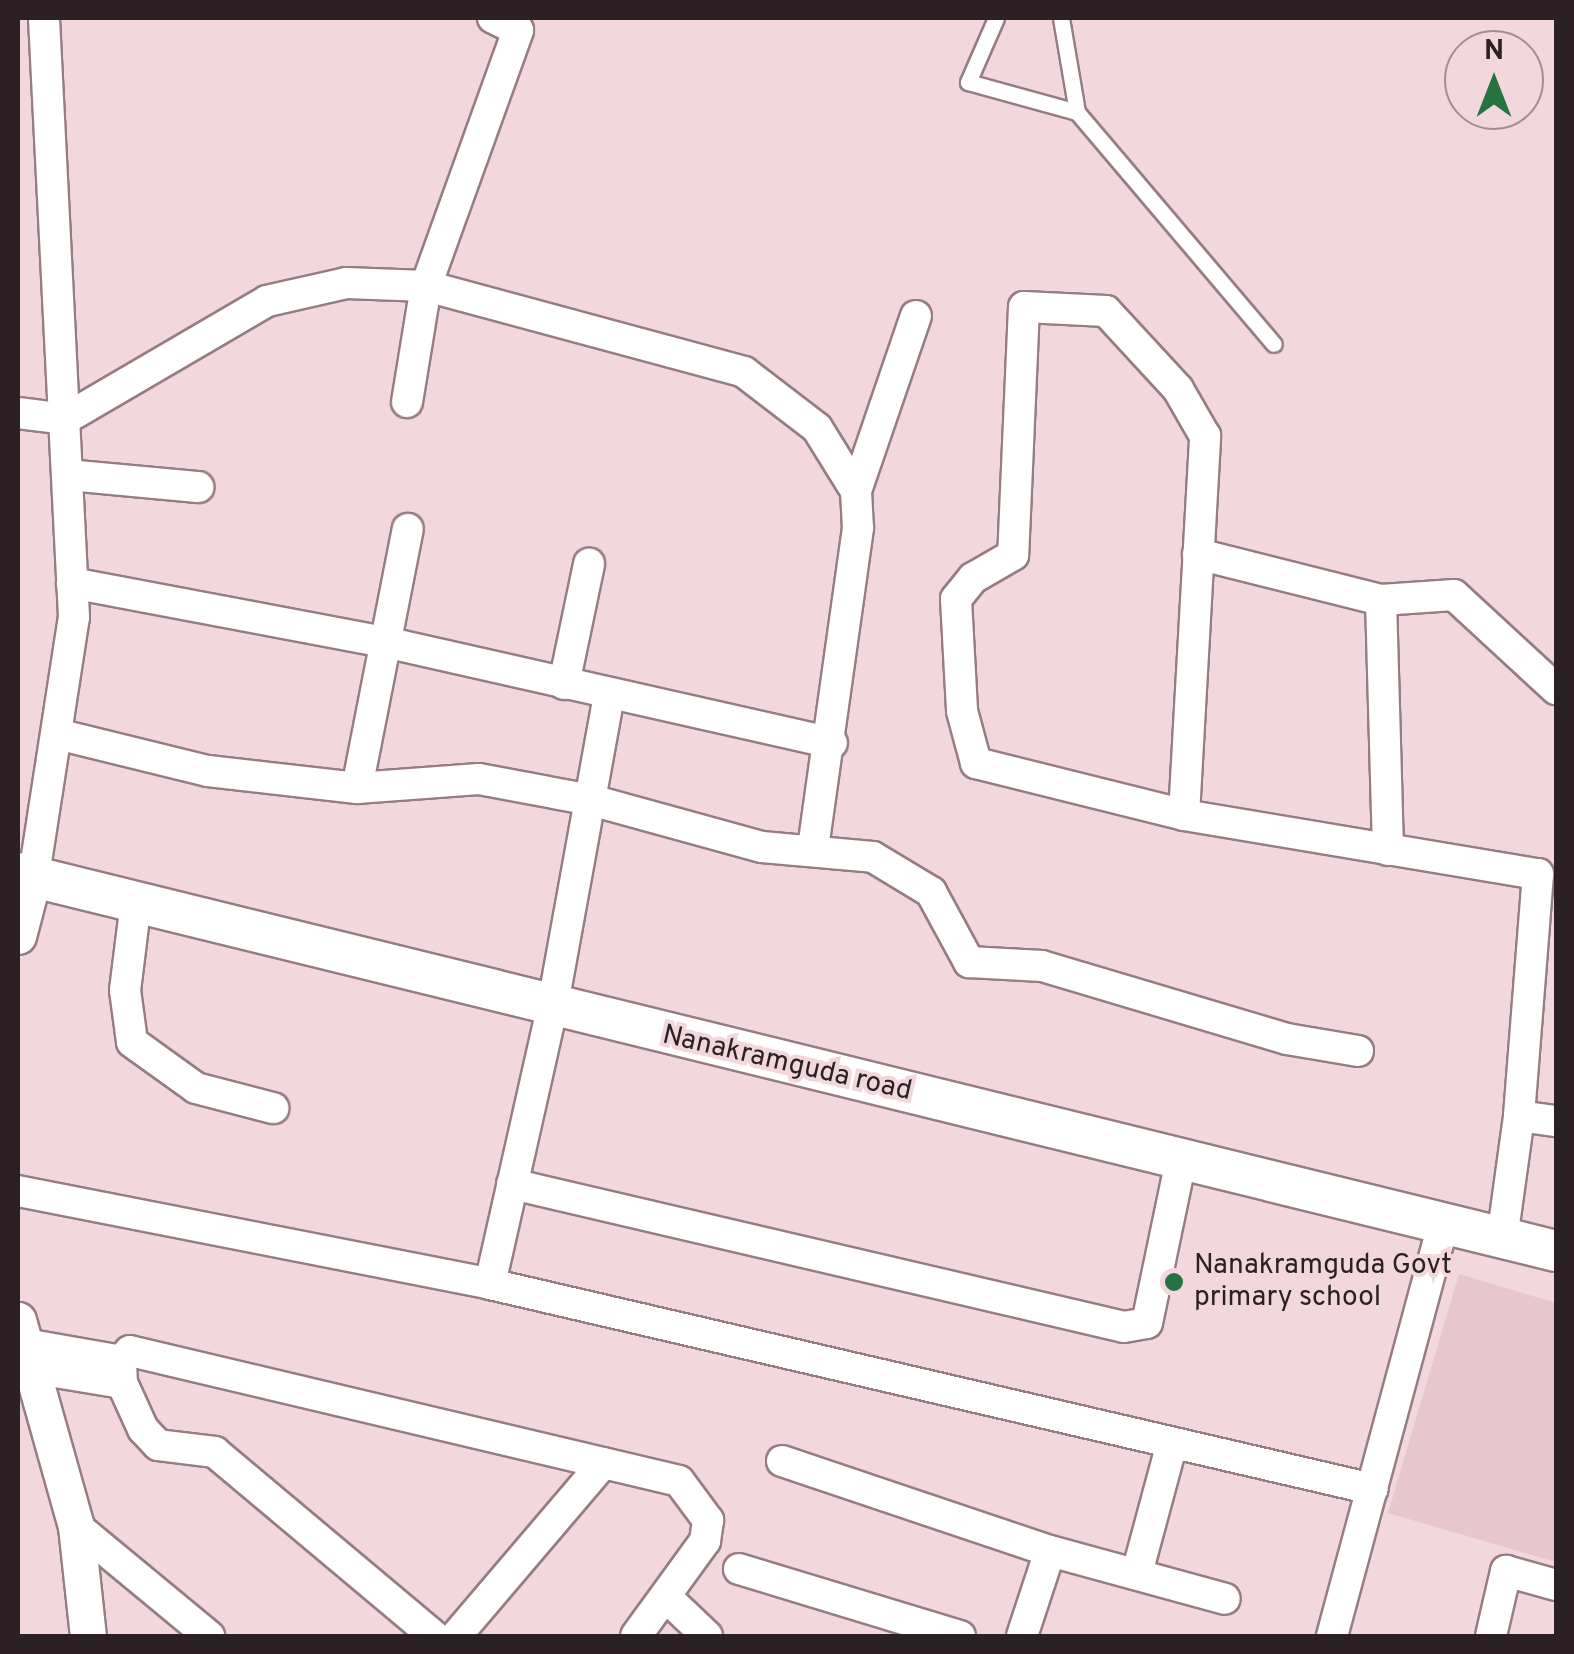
<!DOCTYPE html>
<html>
<head>
<meta charset="utf-8">
<style>
	body { margin:0 }
	#map { position:relative; width:1574px; height:1654px; overflow:hidden; background:#f2d7dd; font-family:Overpass,sans-serif }
	div>[style] { position:absolute }
	.built>* { inset:0; background:#e7c6ce }
	.roads { filter:drop-shadow(2px 0 #957d83) drop-shadow(-2px 0 #957d83) drop-shadow(0 2px #957d83) drop-shadow(0 -2px #957d83) }
	.service>* { height:15px; margin:-7.5px; padding:0 7.5px; transform-origin:7.5px; border-radius:7.5px; background:#fff }
	.minor>* { height:30px; margin:-15px; padding:0 15px; transform-origin:15px; border-radius:15px; background:#fff }
	.tertiary>* { height:35px; margin:-17.5px; padding:0 17.5px; transform-origin:17.5px; border-radius:17.5px; background:#fff }
	.secondary>* { height:40px; margin:-20px; padding:0 20px; transform-origin:20px; border-radius:20px; background:#fff }
	.dots>* { width:28px; height:28px; translate:-50% -50%; box-sizing:border-box; border:5px solid #f2d7dd; border-radius:50% }
	span { translate:-50% -50%; white-space:nowrap; text-align:center; line-height:1.15; -webkit-text-stroke:8px #f2d7dd; paint-order:stroke }
	.street-label { font-size:28px; color:#2b2124 }
	.poi-label { font-size:28px; color:#2b2124 }
	.left { translate:0 -50%; text-align:left }
	.frame { position:absolute; inset:0; border:20px solid #2b2124; pointer-events:none }
	.north { position:absolute; left:1444px; top:30px; width:100px; height:100px; box-sizing:border-box; background:#f2d7dd; border:2px solid #a28e93; border-radius:50%; rotate:0deg; font-size:28px; font-weight:700; line-height:40px; text-align:center; color:#2b2124 }
	.north::after { content:''; display:block; margin:auto; width:35px; height:45px; background:#267342; clip-path:polygon(50% 0,100% 100%,50% 72%,0 100%) }
</style>
</head>
<body>
<div id="map">
	<div class="built">
		<div style="clip-path:polygon(1459px 1274px,1556px 1303px,1556px 1562px,1388px 1513px)"></div>
	</div>
	<div class="roads">
		<div class="service">
			<div style="left:996px;top:18px;width:70px;rotate:113.6deg"></div>
			<div style="left:968px;top:82px;width:113px;rotate:15.4deg"></div>
			<div style="left:1061px;top:18px;width:95px;rotate:80.3deg"></div>
			<div style="left:1077px;top:112px;width:304px;rotate:49.7deg"></div>
		</div>
		<div class="minor">
			<div style="left:407px;top:402px;width:118px;rotate:-80.7deg"></div>
			<div style="left:426px;top:286px;width:272px;rotate:-70.2deg"></div>
			<div style="left:518px;top:30px;width:28px;rotate:-154deg"></div>
			<div style="left:18px;top:413px;width:47px;rotate:7.3deg"></div>
			<div style="left:65px;top:419px;width:234px;rotate:-30.3deg"></div>
			<div style="left:267px;top:301px;width:81px;rotate:-12.8deg"></div>
			<div style="left:346px;top:283px;width:80px;rotate:2.1deg"></div>
			<div style="left:426px;top:286px;width:329px;rotate:15.1deg"></div>
			<div style="left:744px;top:372px;width:92px;rotate:37.5deg"></div>
			<div style="left:817px;top:428px;width:74px;rotate:58.2deg"></div>
			<div style="left:856px;top:491px;width:37px;rotate:87deg"></div>
			<div style="left:858px;top:528px;width:322px;rotate:98deg"></div>
			<div style="left:68px;top:475px;width:131px;rotate:5.3deg"></div>
			<div style="left:856px;top:491px;width:185px;rotate:-71.1deg"></div>
			<div style="left:1198px;top:554px;width:189px;rotate:14.1deg"></div>
			<div style="left:72px;top:583px;width:323px;rotate:10.7deg"></div>
			<div style="left:389px;top:643px;width:454px;rotate:12.7deg"></div>
			<div style="left:564px;top:684px;width:123px;rotate:-78.2deg"></div>
			<div style="left:57px;top:734px;width:155px;rotate:13.8deg"></div>
			<div style="left:208px;top:771px;width:150px;rotate:6.5deg"></div>
			<div style="left:357px;top:788px;width:122px;rotate:-4.2deg"></div>
			<div style="left:479px;top:779px;width:114px;rotate:10.6deg"></div>
			<div style="left:591px;top:800px;width:177px;rotate:15.4deg"></div>
			<div style="left:762px;top:847px;width:111px;rotate:5.1deg"></div>
			<div style="left:873px;top:857px;width:68px;rotate:31.1deg"></div>
			<div style="left:931px;top:892px;width:80px;rotate:61.5deg"></div>
			<div style="left:969px;top:962px;width:73px;rotate:3.1deg"></div>
			<div style="left:1042px;top:966px;width:256px;rotate:16.6deg"></div>
			<div style="left:1287px;top:1039px;width:72px;rotate:9.6deg"></div>
			<div style="left:357px;top:788px;width:264px;rotate:-78.9deg"></div>
			<div style="left:1184px;top:815px;width:380px;rotate:-86.8deg"></div>
			<div style="left:1205px;top:436px;width:54px;rotate:-119.9deg"></div>
			<div style="left:1178px;top:389px;width:106px;rotate:-132.7deg"></div>
			<div style="left:1106px;top:311px;width:82px;rotate:-177.2deg"></div>
			<div style="left:1024px;top:307px;width:248px;rotate:92.5deg"></div>
			<div style="left:1013px;top:555px;width:46px;rotate:150.1deg"></div>
			<div style="left:973px;top:578px;width:27px;rotate:129deg"></div>
			<div style="left:956px;top:599px;width:112px;rotate:86.9deg"></div>
			<div style="left:962px;top:711px;width:54px;rotate:74.9deg"></div>
			<div style="left:976px;top:763px;width:214px;rotate:14deg"></div>
			<div style="left:1184px;top:815px;width:359px;rotate:9.5deg"></div>
			<div style="left:1538px;top:874px;width:243px;rotate:94.5deg"></div>
			<div style="left:1519px;top:1116px;width:37px;rotate:8deg"></div>
			<div style="left:1388px;top:850px;width:250px;rotate:-91.6deg"></div>
			<div style="left:1381px;top:600px;width:73px;rotate:-3.9deg"></div>
			<div style="left:1454px;top:595px;width:139px;rotate:42.7deg"></div>
			<div style="left:34px;top:875px;width:261px;rotate:-81.2deg"></div>
			<div style="left:74px;top:617px;width:600px;rotate:-92.87deg"></div>
			<div style="left:136px;top:902px;width:89px;rotate:97.1deg"></div>
			<div style="left:125px;top:990px;width:52px;rotate:82.3deg"></div>
			<div style="left:132px;top:1042px;width:79px;rotate:35.7deg"></div>
			<div style="left:196px;top:1088px;width:80px;rotate:14.6deg"></div>
			<div style="left:512px;top:1184px;width:628px;rotate:13.15deg"></div>
			<div style="left:1124px;top:1327px;width:23px;rotate:-10deg"></div>
			<div style="left:1147px;top:1323px;width:167px;rotate:-78.2deg"></div>
			<div style="left:18px;top:1191px;width:481px;rotate:11.1deg"></div>
			<div style="left:490px;top:1284px;width:906px;rotate:13.08deg"></div>
			<div style="left:1502px;top:1239px;width:124px;rotate:-82.1deg"></div>
			<div style="left:490px;top:1284px;width:282px;rotate:-77.3deg"></div>
			<div style="left:552px;top:1009px;width:319px;rotate:-79.7deg"></div>
			<div style="left:25px;top:1344px;width:97px;rotate:10deg"></div>
			<div style="left:31px;top:1368px;width:92px;rotate:9.4deg"></div>
			<div style="left:782px;top:1461px;width:283px;rotate:18.6deg"></div>
			<div style="left:1050px;top:1551px;width:181px;rotate:15.3deg"></div>
			<div style="left:76px;top:1526px;width:173px;rotate:39.6deg"></div>
			<div style="left:739px;top:1569px;width:231px;rotate:16.9deg"></div>
			<div style="left:1137px;top:1573px;width:135px;rotate:-74.9deg"></div>
			<div style="left:667px;top:1598px;width:55px;rotate:43.5deg"></div>
			<div style="left:434px;top:1636px;width:286px;rotate:-140deg"></div>
			<div style="left:215px;top:1452px;width:57px;rotate:-173deg"></div>
			<div style="left:158px;top:1445px;width:22px;rotate:-133deg"></div>
			<div style="left:143px;top:1429px;width:51px;rotate:-114.5deg"></div>
			<div style="left:122px;top:1383px;width:22px;rotate:-93deg"></div>
			<div style="left:121px;top:1361px;width:13px;rotate:-48deg"></div>
			<div style="left:130px;top:1351px;width:564px;rotate:13.32deg"></div>
			<div style="left:679px;top:1481px;width:49px;rotate:53.4deg"></div>
			<div style="left:708px;top:1520px;width:21px;rotate:98deg"></div>
			<div style="left:705px;top:1541px;width:117px;rotate:126deg"></div>
			<div style="left:456px;top:1636px;width:227px;rotate:-49.6deg"></div>
			<div style="left:1022px;top:1636px;width:89px;rotate:-71.8deg"></div>
			<div style="left:1332px;top:1636px;width:426px;rotate:-74.9deg"></div>
			<div style="left:1491px;top:1636px;width:67px;rotate:-77deg"></div>
			<div style="left:1506px;top:1571px;width:52px;rotate:15.6deg"></div>
		</div>
		<div class="tertiary">
			<div style="left:18px;top:936px;width:63px;rotate:-75.3deg"></div>
			<div style="left:18px;top:1320px;width:214px;rotate:74.3deg"></div>
			<div style="left:76px;top:1526px;width:111px;rotate:83.8deg"></div>
		</div>
		<div class="secondary">
			<div style="left:18px;top:873px;width:1584px;rotate:13.81deg"></div>
		</div>
	</div>
	<div class="dots">
		<div style="left:1174px;top:1282px;background:#267342"></div>
	</div>
	<div class="street-label">
		<span style="left:787px;top:1064px;rotate:13deg">Nanakramguda road</span>
	</div>
	<div class="poi-label">
		<span class="left" style="left:1194px;top:1282px">Nanakramguda Govt<br>primary school</span>
	</div>
	<div class="frame"></div>
	<div class="north">N</div>
</div>
</body>
</html>
